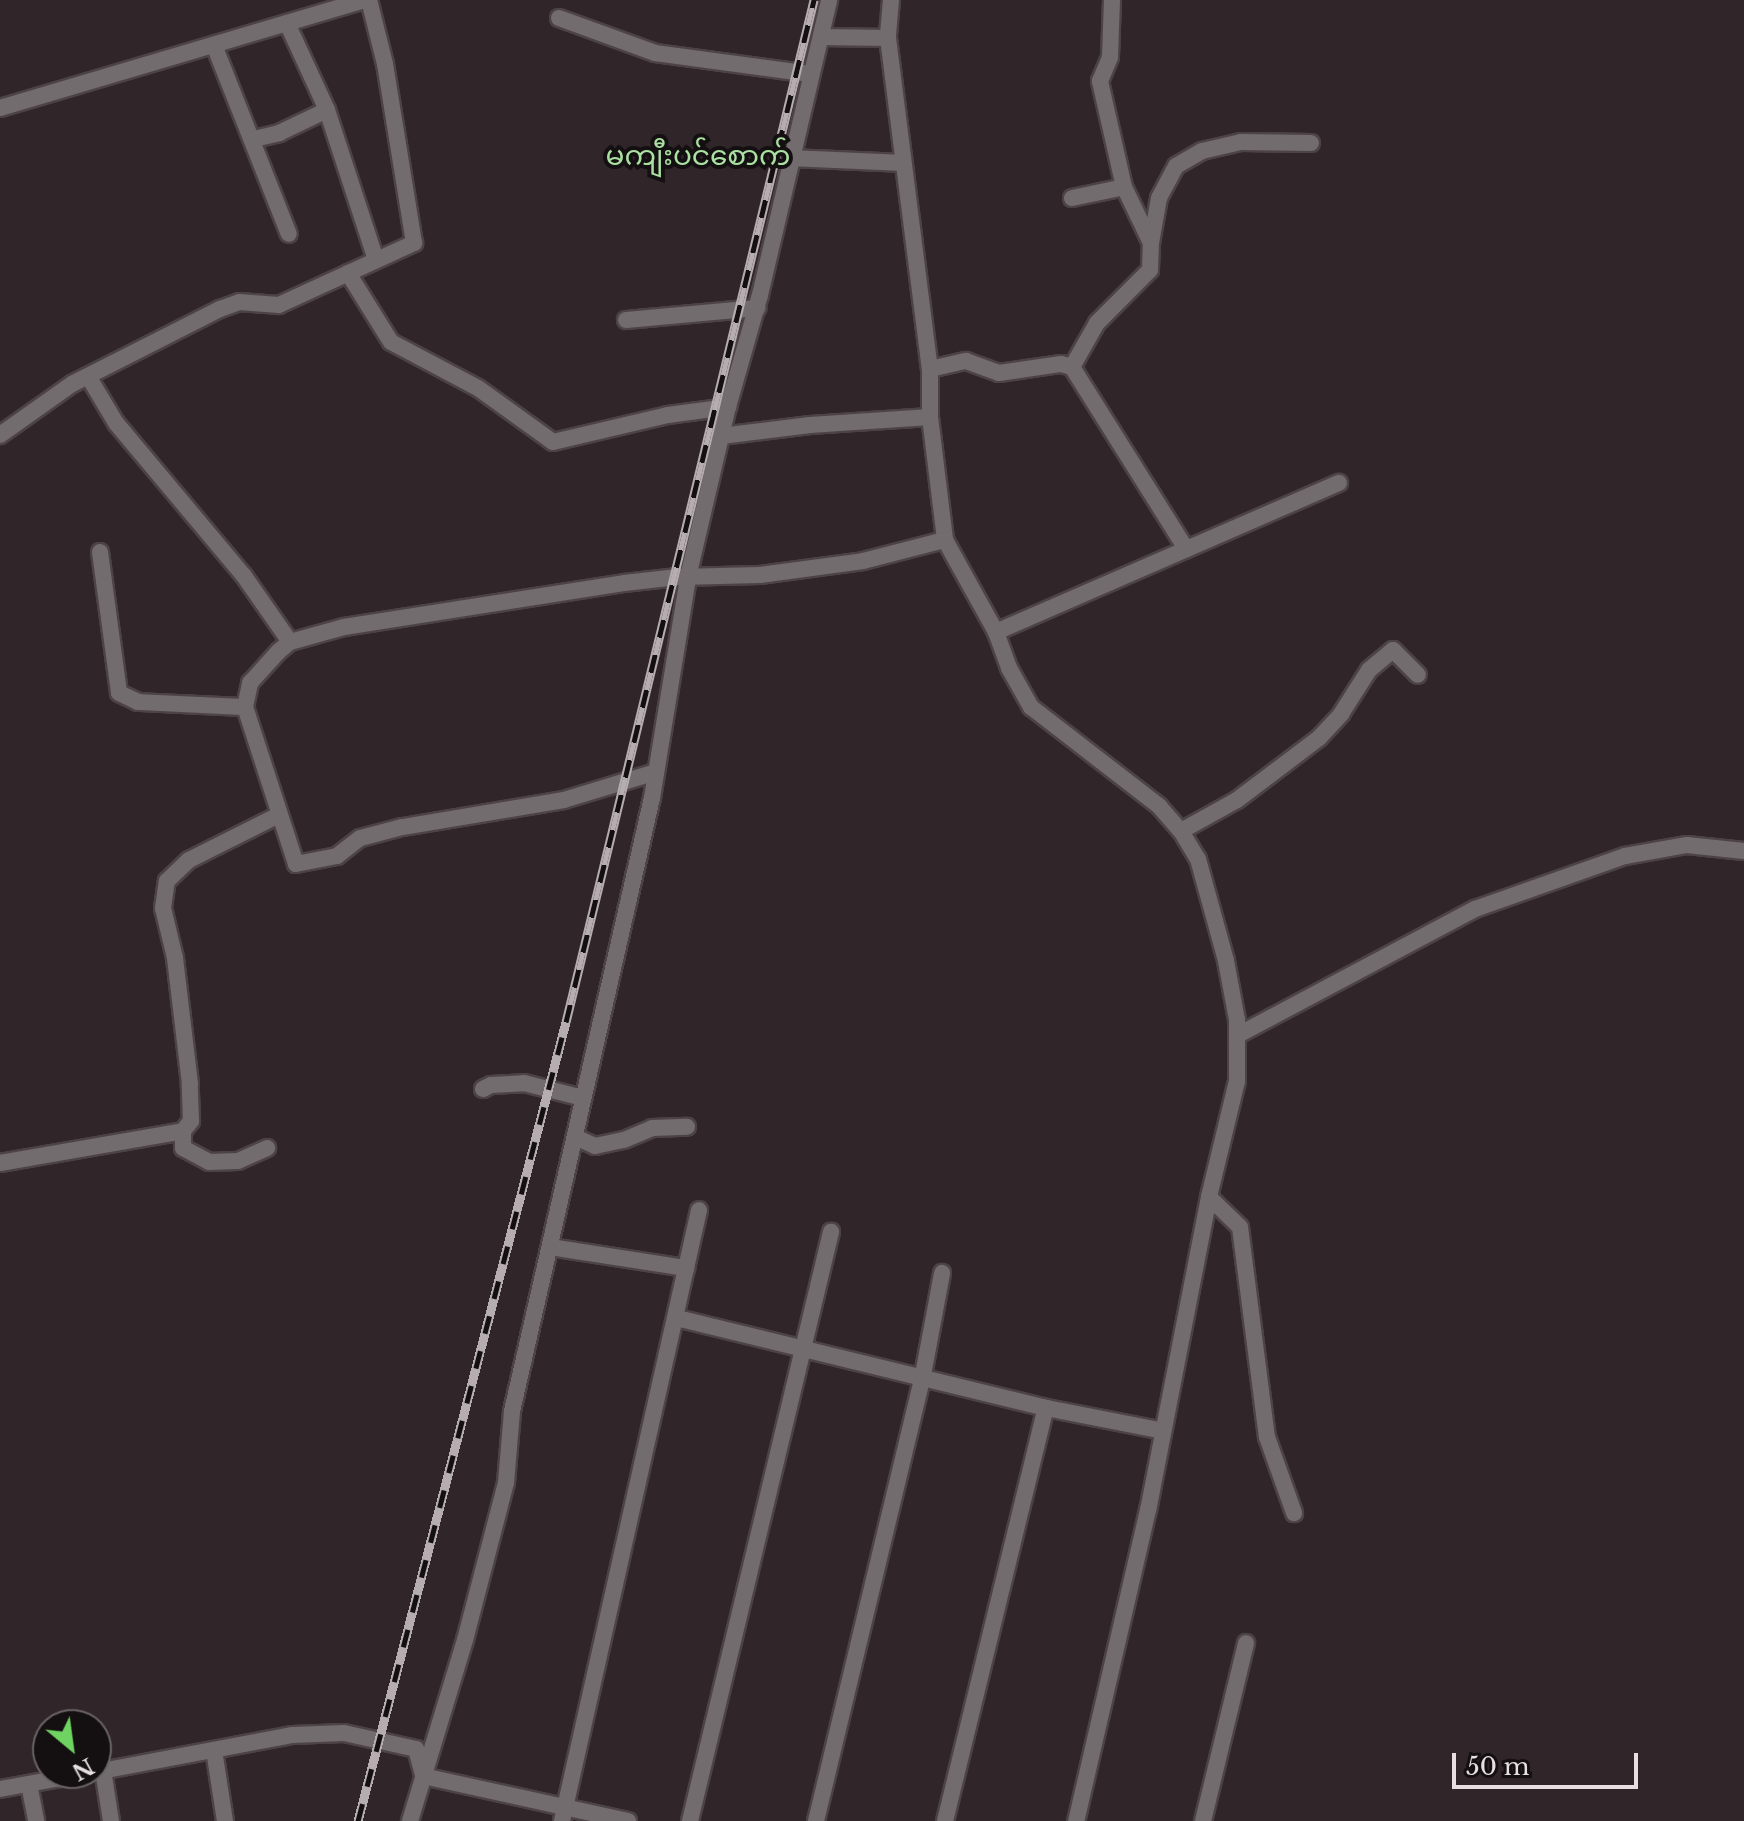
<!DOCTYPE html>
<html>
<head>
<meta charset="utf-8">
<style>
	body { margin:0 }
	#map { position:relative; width:1744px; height:1821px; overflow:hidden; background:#302529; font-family:"Libre Baskerville","Noto Sans Myanmar",serif }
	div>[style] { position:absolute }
	.roads { filter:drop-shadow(2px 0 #4d4347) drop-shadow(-2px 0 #4d4347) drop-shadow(0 2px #4d4347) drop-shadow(0 -2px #4d4347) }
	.minor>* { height:16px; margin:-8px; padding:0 8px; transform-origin:8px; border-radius:8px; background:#726c6e }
	.tertiary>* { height:16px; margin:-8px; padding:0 8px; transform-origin:8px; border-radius:8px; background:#726c6e }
	.rail>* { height:9px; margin-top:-4.5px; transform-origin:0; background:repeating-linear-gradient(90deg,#140f11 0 18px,#b6adb1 0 36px); box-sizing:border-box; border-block:2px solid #b6adb1 }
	span { translate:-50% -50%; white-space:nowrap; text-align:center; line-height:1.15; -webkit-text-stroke:8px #140f11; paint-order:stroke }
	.quarter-label { font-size:28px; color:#aae0a2 }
	.north { position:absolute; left:32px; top:1709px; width:80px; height:80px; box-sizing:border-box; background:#140f11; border:2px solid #686265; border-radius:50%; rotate:151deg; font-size:22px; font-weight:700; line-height:32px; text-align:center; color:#e7dfe2 }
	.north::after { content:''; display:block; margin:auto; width:28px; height:36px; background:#6ed361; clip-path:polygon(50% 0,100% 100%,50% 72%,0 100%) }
	.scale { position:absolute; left:1452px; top:1753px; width:186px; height:36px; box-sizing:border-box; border:4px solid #e7dfe2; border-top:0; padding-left:10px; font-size:24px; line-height:28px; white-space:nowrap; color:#e7dfe2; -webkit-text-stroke:6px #140f11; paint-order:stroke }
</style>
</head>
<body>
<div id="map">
	<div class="roads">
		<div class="minor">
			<div style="left:891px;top:0;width:38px;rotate:95deg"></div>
			<div style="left:888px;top:38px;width:334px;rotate:82.8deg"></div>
			<div style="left:930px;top:369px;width:48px;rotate:90deg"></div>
			<div style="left:930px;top:417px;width:124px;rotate:83deg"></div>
			<div style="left:945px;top:540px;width:105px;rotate:61deg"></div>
			<div style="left:996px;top:632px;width:38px;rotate:70deg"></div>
			<div style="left:1009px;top:668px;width:45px;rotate:60.6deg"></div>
			<div style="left:1031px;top:707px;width:162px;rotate:37.7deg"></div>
			<div style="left:1159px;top:806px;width:33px;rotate:49deg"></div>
			<div style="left:1181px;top:831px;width:33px;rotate:59deg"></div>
			<div style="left:1198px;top:859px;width:106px;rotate:74.6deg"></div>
			<div style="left:1226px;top:961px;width:60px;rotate:79.4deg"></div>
			<div style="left:1237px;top:1020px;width:61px;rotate:90deg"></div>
			<div style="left:1237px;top:1081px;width:119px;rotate:103.6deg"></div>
			<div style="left:1209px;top:1197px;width:319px;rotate:101deg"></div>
			<div style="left:1148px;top:1510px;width:319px;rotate:103deg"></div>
			<div style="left:559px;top:18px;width:102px;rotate:20deg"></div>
			<div style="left:655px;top:53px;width:157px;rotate:7.7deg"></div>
			<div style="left:287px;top:23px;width:96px;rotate:65.3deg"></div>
			<div style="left:327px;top:110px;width:158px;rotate:71.9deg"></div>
			<div style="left:821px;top:37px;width:67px;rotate:0.9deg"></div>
			<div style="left:214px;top:45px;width:203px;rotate:68.4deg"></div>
			<div style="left:0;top:108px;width:381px;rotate:-16.5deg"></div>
			<div style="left:254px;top:139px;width:26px;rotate:-13deg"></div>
			<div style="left:279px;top:133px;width:53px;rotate:-25.6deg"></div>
			<div style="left:792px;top:158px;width:110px;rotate:2.6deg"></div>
			<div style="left:1072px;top:198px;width:53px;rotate:-11.9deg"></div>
			<div style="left:1151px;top:243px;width:46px;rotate:-79.9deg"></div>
			<div style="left:1159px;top:198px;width:36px;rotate:-62deg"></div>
			<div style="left:1176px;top:166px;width:30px;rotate:-30deg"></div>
			<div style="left:1202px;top:151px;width:40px;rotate:-13deg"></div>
			<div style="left:1241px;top:142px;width:70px;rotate:0.8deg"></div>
			<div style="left:348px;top:273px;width:81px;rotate:58.1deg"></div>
			<div style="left:391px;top:342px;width:98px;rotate:27.9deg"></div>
			<div style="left:478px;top:388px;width:92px;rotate:35.8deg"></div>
			<div style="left:553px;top:442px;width:118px;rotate:-13.2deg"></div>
			<div style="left:668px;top:415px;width:61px;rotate:-7.6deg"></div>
			<div style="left:626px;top:320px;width:132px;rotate:-5.2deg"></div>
			<div style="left:1072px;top:367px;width:51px;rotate:-60.4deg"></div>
			<div style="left:1097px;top:323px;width:75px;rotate:-45deg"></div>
			<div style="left:1150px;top:270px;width:27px;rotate:-88deg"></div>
			<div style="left:1151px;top:243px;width:62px;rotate:-115.7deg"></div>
			<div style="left:1124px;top:187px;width:109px;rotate:-102.8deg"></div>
			<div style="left:1100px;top:81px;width:26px;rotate:-67deg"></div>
			<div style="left:1110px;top:57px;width:57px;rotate:-88deg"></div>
			<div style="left:930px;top:369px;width:37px;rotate:-13deg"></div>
			<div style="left:966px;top:361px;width:35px;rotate:20deg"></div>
			<div style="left:999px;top:373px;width:63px;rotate:-8.3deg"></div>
			<div style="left:1061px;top:364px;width:11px;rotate:15deg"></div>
			<div style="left:1072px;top:367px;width:215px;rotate:57.9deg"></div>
			<div style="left:88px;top:376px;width:55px;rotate:59.2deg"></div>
			<div style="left:116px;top:423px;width:199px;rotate:50.1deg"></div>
			<div style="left:244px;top:576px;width:80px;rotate:55.1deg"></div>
			<div style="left:0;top:435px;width:88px;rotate:-35.3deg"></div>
			<div style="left:72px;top:384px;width:166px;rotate:-26.9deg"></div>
			<div style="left:220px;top:309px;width:20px;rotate:-20deg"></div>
			<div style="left:239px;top:302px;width:40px;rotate:4.3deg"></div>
			<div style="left:279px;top:305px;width:149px;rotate:-24.7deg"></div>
			<div style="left:414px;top:243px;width:181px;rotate:-99.2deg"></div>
			<div style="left:385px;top:64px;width:66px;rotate:-104deg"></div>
			<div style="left:721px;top:436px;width:90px;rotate:-7deg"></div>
			<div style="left:810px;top:425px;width:120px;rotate:-3.8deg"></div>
			<div style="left:100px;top:552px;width:142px;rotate:82.3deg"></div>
			<div style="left:119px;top:693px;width:21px;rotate:25deg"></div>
			<div style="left:138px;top:702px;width:107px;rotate:2.7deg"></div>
			<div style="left:996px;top:632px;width:374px;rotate:-23.5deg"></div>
			<div style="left:656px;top:772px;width:96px;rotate:163.1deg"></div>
			<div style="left:564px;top:800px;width:164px;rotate:170.5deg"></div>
			<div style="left:402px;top:827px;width:43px;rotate:165.3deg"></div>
			<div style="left:360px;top:838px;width:29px;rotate:142deg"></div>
			<div style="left:337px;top:856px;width:42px;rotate:169deg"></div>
			<div style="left:296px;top:864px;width:165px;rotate:-108deg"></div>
			<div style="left:245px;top:707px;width:25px;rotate:-78deg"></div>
			<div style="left:250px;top:683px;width:42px;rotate:-47.9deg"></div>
			<div style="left:278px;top:652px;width:16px;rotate:-40deg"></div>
			<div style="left:290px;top:642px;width:56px;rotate:-15.5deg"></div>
			<div style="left:344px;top:627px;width:283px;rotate:-8.9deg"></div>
			<div style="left:624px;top:583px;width:54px;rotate:-6.3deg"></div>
			<div style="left:678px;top:577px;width:82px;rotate:-1.4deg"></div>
			<div style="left:760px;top:575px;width:104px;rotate:-7.7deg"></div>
			<div style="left:863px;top:561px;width:85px;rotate:-14.4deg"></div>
			<div style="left:1181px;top:831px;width:64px;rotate:-29deg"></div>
			<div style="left:1237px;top:800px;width:103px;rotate:-37.1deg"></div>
			<div style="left:1319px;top:738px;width:33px;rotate:-47deg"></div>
			<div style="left:1341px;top:714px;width:52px;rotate:-57.5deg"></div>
			<div style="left:1369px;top:670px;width:31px;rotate:-40deg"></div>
			<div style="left:1393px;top:650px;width:35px;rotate:45deg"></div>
			<div style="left:1238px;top:1035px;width:268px;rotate:-28deg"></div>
			<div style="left:1475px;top:909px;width:159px;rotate:-19.5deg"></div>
			<div style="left:1625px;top:856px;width:63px;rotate:-10.1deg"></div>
			<div style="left:1687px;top:845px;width:57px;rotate:6deg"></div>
			<div style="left:483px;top:1089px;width:9px;rotate:-27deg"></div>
			<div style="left:491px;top:1085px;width:33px;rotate:-3deg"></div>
			<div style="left:524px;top:1083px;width:61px;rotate:14.3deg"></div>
			<div style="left:183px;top:1131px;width:17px;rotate:90deg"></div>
			<div style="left:183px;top:1148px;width:30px;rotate:28deg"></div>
			<div style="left:209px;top:1162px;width:29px;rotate:-2deg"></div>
			<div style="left:238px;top:1161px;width:32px;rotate:-24deg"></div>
			<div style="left:575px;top:1137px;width:22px;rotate:24deg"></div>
			<div style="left:595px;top:1146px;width:30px;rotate:-12deg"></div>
			<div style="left:624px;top:1140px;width:30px;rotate:-23deg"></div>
			<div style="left:652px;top:1128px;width:35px;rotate:-2deg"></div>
			<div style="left:0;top:1163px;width:186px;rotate:-9.9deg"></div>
			<div style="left:183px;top:1131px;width:13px;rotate:-51deg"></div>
			<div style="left:191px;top:1121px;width:37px;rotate:-92deg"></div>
			<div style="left:190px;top:1084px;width:127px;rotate:-96.8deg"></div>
			<div style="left:175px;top:958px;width:51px;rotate:-103.5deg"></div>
			<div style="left:163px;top:908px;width:27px;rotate:-82deg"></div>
			<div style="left:167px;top:881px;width:30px;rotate:-44deg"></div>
			<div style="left:189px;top:860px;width:101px;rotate:-26.6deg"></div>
			<div style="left:1209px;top:1197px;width:43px;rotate:44.1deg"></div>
			<div style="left:1240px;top:1227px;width:212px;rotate:82.7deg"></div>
			<div style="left:1267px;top:1437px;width:81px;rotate:70.4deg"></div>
			<div style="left:550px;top:1247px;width:138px;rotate:8.8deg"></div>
			<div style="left:677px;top:1318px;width:380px;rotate:13.7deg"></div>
			<div style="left:1046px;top:1408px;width:119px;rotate:11.1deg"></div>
			<div style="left:214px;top:1750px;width:72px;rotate:81.2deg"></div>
			<div style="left:103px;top:1770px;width:52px;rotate:81.1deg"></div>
			<div style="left:96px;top:1772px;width:199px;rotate:-10.7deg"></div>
			<div style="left:292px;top:1735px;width:52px;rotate:-2.2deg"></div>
			<div style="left:344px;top:1733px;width:74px;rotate:12.5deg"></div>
			<div style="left:416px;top:1749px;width:28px;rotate:75deg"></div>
			<div style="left:423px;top:1776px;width:210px;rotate:12.4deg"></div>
			<div style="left:29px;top:1784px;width:38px;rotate:79deg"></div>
			<div style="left:0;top:1789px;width:89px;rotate:-10.3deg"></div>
			<div style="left:562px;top:1821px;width:626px;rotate:-77.36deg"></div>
			<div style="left:690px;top:1821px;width:606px;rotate:-76.54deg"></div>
			<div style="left:816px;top:1821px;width:459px;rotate:-76.5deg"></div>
			<div style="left:923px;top:1375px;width:104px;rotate:-79.4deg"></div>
			<div style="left:945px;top:1821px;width:425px;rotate:-76.3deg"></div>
			<div style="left:1203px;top:1821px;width:183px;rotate:-76.4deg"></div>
		</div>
		<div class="tertiary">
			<div style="left:410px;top:1821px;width:189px;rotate:-73.1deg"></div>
			<div style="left:465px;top:1640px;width:162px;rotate:-75.4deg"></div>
			<div style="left:506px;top:1483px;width:72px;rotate:-85.2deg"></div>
			<div style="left:512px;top:1411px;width:629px;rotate:-77.14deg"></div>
			<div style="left:652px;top:798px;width:224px;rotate:-80.7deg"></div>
			<div style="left:688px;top:577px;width:175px;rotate:-76.8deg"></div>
			<div style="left:728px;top:407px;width:116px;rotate:-74.1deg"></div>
			<div style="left:760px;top:295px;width:303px;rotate:-76.8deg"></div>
		</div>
	</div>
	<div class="rail">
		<div style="left:358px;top:1821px;width:826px;rotate:-75.41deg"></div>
		<div style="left:566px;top:1022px;width:1052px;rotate:-76.36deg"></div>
	</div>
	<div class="quarter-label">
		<span style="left:698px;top:156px">မကျီးပင်စောက်</span>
	</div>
	<div class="north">N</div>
	<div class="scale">50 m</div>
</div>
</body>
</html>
